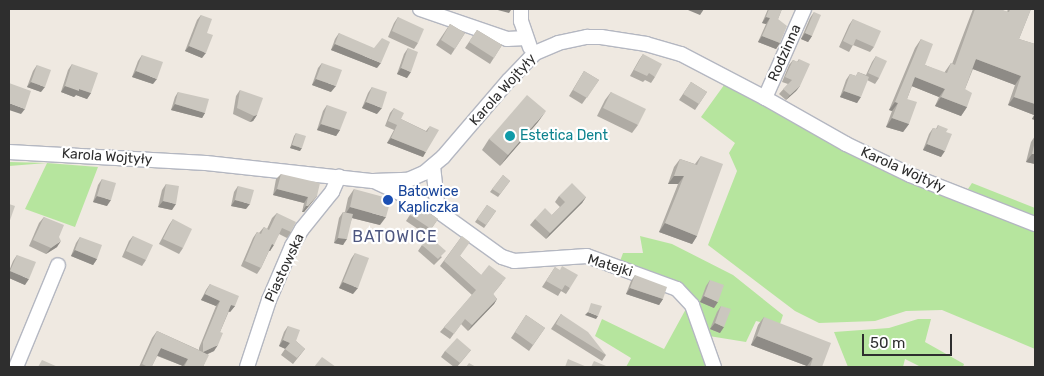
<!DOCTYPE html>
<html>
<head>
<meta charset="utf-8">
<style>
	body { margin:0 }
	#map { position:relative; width:1044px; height:376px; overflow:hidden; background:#efe9e1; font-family:Rubik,sans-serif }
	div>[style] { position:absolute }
	.green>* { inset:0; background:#b6e59e }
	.roads { filter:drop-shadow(1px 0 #b4b7c1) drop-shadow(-1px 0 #b4b7c1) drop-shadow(0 1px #b4b7c1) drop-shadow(0 -1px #b4b7c1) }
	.minor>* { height:14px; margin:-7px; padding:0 7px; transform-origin:7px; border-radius:7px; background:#fff }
	.wall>* { inset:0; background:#afaba4 }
	.shaded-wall>* { inset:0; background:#8e8b86 }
	.building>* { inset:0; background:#cbc7bf }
	.dots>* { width:14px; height:14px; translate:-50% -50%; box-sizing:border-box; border:2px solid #fff; border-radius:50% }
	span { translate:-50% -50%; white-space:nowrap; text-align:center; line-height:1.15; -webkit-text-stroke:4.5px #fff; paint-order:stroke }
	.street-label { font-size:14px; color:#2e2e2e }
	.culture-label { font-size:14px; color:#0d838f }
	.left { translate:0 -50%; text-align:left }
	.transit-label { font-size:14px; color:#164399 }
	.quarter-label { font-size:16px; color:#4d5680; letter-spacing:1px }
	.frame { position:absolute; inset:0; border:10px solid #2e2e2e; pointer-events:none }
	.scale { position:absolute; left:862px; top:334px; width:90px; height:22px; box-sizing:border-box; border:2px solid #2e2e2e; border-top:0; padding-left:6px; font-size:15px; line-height:18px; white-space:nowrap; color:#2e2e2e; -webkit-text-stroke:4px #fff; paint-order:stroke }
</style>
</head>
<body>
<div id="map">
	<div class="green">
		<div style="clip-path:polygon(727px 81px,904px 176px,1035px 232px,1035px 349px,942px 310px,906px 311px,875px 321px,819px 323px,795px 311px,708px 245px,737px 171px,729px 153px,735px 143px,701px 117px)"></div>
		<div style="clip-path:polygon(9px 162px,47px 163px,98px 167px,75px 227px,25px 209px,47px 163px,9px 166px)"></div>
		<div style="clip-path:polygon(972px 183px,1035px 208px,1035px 218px,968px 189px)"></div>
		<div style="clip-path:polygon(640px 236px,672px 244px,733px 275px,783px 315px,779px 327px,756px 321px,746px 342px,709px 336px,694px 299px,685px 287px,619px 264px,623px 253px,643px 253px)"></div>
		<div style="clip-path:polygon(687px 307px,710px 367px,626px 367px,631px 358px,595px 336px,602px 319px,664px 349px)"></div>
		<div style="clip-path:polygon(918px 319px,931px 319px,925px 342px,964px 364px,963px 367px,921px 367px,905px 359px,903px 367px,848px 367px,834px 332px,889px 328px)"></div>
	</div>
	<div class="roads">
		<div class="minor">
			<div style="left:420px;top:9px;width:92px;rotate:19deg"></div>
			<div style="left:507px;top:39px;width:19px;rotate:-3deg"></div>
			<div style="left:521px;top:9px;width:12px;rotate:90deg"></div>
			<div style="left:521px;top:21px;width:28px;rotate:71deg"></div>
			<div style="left:765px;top:98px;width:97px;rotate:-66.3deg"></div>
			<div style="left:9px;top:152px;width:197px;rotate:3.2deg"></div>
			<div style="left:206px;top:163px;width:168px;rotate:6.2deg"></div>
			<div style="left:373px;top:181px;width:35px;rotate:-2deg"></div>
			<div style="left:408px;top:180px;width:17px;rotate:-24deg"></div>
			<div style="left:424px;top:173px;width:25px;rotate:-40deg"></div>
			<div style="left:443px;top:157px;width:101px;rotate:-49.4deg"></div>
			<div style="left:509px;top:80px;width:37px;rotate:-46deg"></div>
			<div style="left:535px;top:53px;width:25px;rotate:-23deg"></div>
			<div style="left:558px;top:43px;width:30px;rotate:-12deg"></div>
			<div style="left:587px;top:37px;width:14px"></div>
			<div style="left:601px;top:37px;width:46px;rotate:8.8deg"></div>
			<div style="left:646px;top:44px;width:36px;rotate:16deg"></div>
			<div style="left:681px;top:54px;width:95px;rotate:27.6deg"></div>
			<div style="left:765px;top:98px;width:93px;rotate:29.6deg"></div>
			<div style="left:846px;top:144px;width:71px;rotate:25.8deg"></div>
			<div style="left:910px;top:175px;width:134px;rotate:21.4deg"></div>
			<div style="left:433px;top:166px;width:45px;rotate:83.7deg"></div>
			<div style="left:378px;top:183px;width:66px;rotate:25deg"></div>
			<div style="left:438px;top:211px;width:79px;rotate:35.7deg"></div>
			<div style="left:502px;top:257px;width:13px;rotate:18deg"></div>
			<div style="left:514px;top:261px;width:73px;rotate:-3.9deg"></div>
			<div style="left:587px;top:256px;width:96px;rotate:20.1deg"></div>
			<div style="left:677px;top:289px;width:22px;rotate:47deg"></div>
			<div style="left:692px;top:305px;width:66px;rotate:70.5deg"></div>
			<div style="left:16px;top:367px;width:110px;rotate:-67.6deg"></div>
			<div style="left:247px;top:367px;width:71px;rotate:-71.8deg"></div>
			<div style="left:269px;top:300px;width:59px;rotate:-66.9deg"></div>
			<div style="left:292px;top:246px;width:20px;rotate:-60deg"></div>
			<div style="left:302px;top:229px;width:48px;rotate:-51deg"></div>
			<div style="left:332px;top:192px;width:17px;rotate:-66deg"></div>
		</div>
	</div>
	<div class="wall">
		<div style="clip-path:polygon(768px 9px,782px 9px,778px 19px,780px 43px,776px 49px,758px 42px,766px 24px,762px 23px)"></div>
		<div style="clip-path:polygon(973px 9px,999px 9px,1007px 12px,1008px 9px,1031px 9px,1019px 39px,1035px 44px,1035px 120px,1032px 119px,1034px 115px,1008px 105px,1015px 85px,973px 69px,965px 89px,967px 107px,961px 116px,935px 106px,939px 97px,912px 86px,907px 99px,909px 124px,903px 132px,886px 127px,892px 111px,889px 110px,915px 48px,921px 39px,925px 65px,944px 73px,951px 63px,952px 64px)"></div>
		<div style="clip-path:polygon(814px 12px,812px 36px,808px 42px,801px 39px,810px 18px)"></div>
		<div style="clip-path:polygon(201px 15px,207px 33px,202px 58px,185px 51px,197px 20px)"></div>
		<div style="clip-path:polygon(398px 17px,418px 43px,414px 49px,388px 37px,394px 23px)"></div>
		<div style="clip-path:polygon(853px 19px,874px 47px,870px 52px,853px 45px,849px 52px,839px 47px,849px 25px)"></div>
		<div style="clip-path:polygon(450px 24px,465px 33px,451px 55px,436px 45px)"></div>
		<div style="clip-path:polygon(477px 30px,502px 45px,490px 64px,465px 48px)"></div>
		<div style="clip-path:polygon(339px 33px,377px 68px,331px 50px,335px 39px)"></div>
		<div style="clip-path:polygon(408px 48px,407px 78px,397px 74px,404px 54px)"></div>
		<div style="clip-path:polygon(643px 54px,655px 77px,651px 83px,645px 80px,643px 82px,630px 76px,639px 60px)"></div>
		<div style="clip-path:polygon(142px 55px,153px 84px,132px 77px,138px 61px)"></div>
		<div style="clip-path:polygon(876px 56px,879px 78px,875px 84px,867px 80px,857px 103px,840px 97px,846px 80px,850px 74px,856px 76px,858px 72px,866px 75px,872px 62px)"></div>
		<div style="clip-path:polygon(799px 59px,800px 86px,796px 91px,786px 100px,779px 94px,788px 84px,782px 82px,789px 65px,793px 60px,797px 62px)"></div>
		<div style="clip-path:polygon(322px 63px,331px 92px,312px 85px,318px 68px)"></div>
		<div style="clip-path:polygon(72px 64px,91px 93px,87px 99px,76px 95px,74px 97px,61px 92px,68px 70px)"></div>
		<div style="clip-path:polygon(37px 65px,41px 92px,27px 87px,33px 71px)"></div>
		<div style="clip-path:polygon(584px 71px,599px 80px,582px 104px,569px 96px)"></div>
		<div style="clip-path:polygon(691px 82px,707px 92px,695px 110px,679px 100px)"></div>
		<div style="clip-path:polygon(372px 87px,377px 114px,362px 108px,368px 93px)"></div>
		<div style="clip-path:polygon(240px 90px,257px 115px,253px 121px,250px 122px,233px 114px,236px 96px)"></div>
		<div style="clip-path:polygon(178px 92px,205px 113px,202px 118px,171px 110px,175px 97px)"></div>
		<div style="clip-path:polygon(611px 92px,638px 125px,632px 133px,597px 116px,605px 100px)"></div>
		<div style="clip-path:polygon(327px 105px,340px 130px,336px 136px,317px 130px,323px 111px)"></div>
		<div style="clip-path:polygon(394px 108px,401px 119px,426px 131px,430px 126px,423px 157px,387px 143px,394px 130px,385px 126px,390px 113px)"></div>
		<div style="clip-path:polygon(538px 122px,500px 166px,482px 150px,489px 139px)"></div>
		<div style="clip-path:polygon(938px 125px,946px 132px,941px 157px,923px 150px,929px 134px,933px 128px,936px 129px)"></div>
		<div style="clip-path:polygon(296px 133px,300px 151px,290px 148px,294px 136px)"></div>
		<div style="clip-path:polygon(1035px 136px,1035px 164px,1026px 162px,1031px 142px)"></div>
		<div style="clip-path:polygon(701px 156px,697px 236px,692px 244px,659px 232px,678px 184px,668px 184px,674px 167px,680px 159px,695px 164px)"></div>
		<div style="clip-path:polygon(281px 174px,317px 196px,304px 212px,302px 212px,304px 203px,273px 195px,276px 179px)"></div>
		<div style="clip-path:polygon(503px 175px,510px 181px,498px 197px,490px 192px)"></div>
		<div style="clip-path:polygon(102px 179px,107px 206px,93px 202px,98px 185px)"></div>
		<div style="clip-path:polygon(166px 184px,172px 210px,158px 207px,162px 190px)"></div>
		<div style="clip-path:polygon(238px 186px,246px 209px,231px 206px,234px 192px)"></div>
		<div style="clip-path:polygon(354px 189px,380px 225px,352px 218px,343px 245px,334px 243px,339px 218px,343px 212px,345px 212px,348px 198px)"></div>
		<div style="clip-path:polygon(559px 196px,586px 197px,582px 203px,546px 239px,530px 225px,535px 219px,552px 215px,560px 207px,555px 202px)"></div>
		<div style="clip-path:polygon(417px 204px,438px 219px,427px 235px,406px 221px)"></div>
		<div style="clip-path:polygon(487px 205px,496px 211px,484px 228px,475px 222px)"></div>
		<div style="clip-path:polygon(277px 213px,291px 232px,287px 238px,279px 234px,270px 251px,269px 251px,261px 268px,257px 274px,241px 266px,253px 238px,257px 232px,259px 233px,264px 227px,267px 229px,272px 218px)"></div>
		<div style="clip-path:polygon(44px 217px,59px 237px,57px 247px,46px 254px,29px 246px,39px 223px)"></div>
		<div style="clip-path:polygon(173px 219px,183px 248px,179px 254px,159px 244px,169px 225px)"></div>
		<div style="clip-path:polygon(133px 236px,146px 260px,142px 266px,122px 257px,129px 241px)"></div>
		<div style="clip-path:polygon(462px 236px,460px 256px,481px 275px,502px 283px,493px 294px,497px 299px,494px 304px,468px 331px,461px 324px,450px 339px,440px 332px,472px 295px,440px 266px)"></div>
		<div style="clip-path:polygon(80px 237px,97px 259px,93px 265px,71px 256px,76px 243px)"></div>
		<div style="clip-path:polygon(422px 245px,442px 257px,434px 265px,418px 251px)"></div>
		<div style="clip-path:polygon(355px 253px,353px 294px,339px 288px,351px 259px)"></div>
		<div style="clip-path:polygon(17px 255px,25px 285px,9px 278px,9px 271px,13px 261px)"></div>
		<div style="clip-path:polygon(555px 267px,570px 288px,566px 294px,561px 291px,558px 296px,542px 287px)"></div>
		<div style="clip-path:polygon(635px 275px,663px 299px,659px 305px,626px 294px,631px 281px)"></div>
		<div style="clip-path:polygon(710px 280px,714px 308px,700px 302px,706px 286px)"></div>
		<div style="clip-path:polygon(210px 284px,235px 306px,230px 312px,229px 311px,220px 332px,214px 351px,208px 354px,203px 367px,183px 367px,183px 366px,157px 356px,152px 366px,154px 367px,139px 367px,152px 338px,157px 331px,199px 350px,199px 348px,216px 306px,201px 300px,206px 290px)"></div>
		<div style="clip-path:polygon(721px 306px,720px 333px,710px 329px,717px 312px)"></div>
		<div style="clip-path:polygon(561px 314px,606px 355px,602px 361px,551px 329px)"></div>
		<div style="clip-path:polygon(526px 315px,545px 328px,529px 351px,511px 338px)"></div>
		<div style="clip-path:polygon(764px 317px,822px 367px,807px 367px,807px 366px,751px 345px,758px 325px)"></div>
		<div style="clip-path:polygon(288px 326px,296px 341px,305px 349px,293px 364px,281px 355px,285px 349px,279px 346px,284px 332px)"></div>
		<div style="clip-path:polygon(471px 350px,457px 367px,454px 367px,441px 357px,445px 351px)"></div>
	</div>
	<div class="shaded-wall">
		<div style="clip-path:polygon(494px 9px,506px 9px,511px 10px,509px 13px)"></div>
		<div style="clip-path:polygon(689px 9px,704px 9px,700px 15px,688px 10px)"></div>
		<div style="clip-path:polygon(766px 17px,770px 18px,766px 24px,762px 23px)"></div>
		<div style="clip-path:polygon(805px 33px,812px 36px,808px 42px,801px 39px)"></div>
		<div style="clip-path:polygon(762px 36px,780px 43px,776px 49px,758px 42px)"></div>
		<div style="clip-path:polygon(335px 44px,381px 63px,377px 68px,331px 50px)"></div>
		<div style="clip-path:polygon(189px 46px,206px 53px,202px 58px,185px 51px)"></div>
		<div style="clip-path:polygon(976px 59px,1021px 76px,1015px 85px,970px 68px)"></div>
		<div style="clip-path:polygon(401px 68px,411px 72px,407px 78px,397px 74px)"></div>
		<div style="clip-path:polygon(136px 71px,157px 79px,153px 84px,132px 77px)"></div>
		<div style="clip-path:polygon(915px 77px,945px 89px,939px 97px,909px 85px)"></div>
		<div style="clip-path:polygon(316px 79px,336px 86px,331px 92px,312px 85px)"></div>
		<div style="clip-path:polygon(31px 82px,45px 87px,41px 92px,27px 87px)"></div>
		<div style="clip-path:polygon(65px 86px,79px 89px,91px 93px,87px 99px,76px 95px,74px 97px,61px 92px)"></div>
		<div style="clip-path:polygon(800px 86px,796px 91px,786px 100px,790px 95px)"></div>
		<div style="clip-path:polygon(844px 91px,861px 97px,857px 103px,840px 97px)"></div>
		<div style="clip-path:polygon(941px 97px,967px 107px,961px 116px,935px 106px)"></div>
		<div style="clip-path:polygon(1014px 97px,1035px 104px,1035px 112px,1034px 115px,1008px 105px)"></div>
		<div style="clip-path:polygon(366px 102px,382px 108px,377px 114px,362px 108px)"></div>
		<div style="clip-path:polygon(895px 102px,898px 103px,892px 111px,889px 110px)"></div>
		<div style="clip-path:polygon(9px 103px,25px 109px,21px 114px,9px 110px)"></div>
		<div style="clip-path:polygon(175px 104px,205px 113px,202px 118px,171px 110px)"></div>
		<div style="clip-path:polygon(546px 111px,538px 122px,500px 166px,508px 155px)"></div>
		<div style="clip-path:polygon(1035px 114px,1035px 120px,1032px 119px)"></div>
		<div style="clip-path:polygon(257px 115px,253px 121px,250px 122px,254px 116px)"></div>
		<div style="clip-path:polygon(892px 118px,909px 124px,903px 132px,886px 127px)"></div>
		<div style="clip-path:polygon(321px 124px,340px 130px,336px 136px,317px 130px)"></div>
		<div style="clip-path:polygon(391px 138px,426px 152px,423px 157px,387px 143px)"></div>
		<div style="clip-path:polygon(927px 144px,945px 151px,941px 157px,923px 150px)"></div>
		<div style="clip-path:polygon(292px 145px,302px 148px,300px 151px,290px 148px)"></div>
		<div style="clip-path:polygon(1032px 154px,1035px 154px,1035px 164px,1026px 162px)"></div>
		<div style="clip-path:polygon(674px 176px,684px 176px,678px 184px,668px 184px)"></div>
		<div style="clip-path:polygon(277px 189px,308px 197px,304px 203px,273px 195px)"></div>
		<div style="clip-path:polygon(97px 196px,111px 200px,107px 206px,93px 202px)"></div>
		<div style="clip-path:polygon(317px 196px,304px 212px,302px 212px,306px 206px)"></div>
		<div style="clip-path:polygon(586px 197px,582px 203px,546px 239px,550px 233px)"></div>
		<div style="clip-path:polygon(235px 200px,250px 204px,246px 209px,231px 206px)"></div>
		<div style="clip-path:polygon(163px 201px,176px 204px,172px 210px,158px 207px)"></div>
		<div style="clip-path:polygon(350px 207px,386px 217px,380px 225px,344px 216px)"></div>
		<div style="clip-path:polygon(665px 223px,697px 236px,692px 244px,659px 232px)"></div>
		<div style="clip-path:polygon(338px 238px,347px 239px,343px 245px,334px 243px)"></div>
		<div style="clip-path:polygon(61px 241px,57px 247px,46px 254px,51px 248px)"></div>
		<div style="clip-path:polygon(272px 244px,274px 245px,270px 251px,268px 250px)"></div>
		<div style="clip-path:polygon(75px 250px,97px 259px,93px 265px,71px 256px)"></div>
		<div style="clip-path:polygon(10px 271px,29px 279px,25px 285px,9px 278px,9px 273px)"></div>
		<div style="clip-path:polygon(343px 282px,358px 288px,353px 294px,339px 288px)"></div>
		<div style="clip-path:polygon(630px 288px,663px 299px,659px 305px,626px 294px)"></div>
		<div style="clip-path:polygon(205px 294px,220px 301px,216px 306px,201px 300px)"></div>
		<div style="clip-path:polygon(704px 296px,718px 302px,714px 308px,700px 302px)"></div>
		<div style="clip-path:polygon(497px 299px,494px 304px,468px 331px,472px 325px)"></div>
		<div style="clip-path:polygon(231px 305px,235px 306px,230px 312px,227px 311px)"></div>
		<div style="clip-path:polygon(588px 312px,598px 316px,596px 319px,585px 315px)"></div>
		<div style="clip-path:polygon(715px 323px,724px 327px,720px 333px,710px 329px)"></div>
		<div style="clip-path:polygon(757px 336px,813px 358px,807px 366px,751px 345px)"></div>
		<div style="clip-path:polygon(283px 340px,290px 343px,286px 349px,279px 346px)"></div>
		<div style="clip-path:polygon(218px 345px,214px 351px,198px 358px,203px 352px)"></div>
		<div style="clip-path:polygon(161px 348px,188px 359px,183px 366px,156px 355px)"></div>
	</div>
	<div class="building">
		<div style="clip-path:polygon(769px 9px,782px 9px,778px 19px,787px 26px,780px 43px,762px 36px,770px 18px,766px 17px)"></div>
		<div style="clip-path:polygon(975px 9px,999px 9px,1009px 12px,1010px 9px,1031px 9px,1019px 39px,1035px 44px,1035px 104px,1014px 97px,1021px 76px,976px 59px,965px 89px,972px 93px,967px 107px,941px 97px,945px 89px,915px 77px,907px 99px,917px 102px,909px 124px,892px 118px,898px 103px,895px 102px,921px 39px,933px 44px,925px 65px,947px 73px,951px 63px,955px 65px)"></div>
		<div style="clip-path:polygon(814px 12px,821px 15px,812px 36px,805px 33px)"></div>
		<div style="clip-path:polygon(201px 15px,212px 19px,207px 33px,213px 35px,206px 53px,189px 46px)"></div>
		<div style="clip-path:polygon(398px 17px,424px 29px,418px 43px,392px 31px)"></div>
		<div style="clip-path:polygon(853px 19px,881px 31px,874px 47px,856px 39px,853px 46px,843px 41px)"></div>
		<div style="clip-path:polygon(450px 24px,465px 33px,455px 49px,441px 40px)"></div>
		<div style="clip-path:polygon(477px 30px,502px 45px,494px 58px,469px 42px)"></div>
		<div style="clip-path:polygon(339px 33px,374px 48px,382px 38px,390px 42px,381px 63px,335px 44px)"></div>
		<div style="clip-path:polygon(408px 48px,418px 52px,411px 72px,401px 68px)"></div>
		<div style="clip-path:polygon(643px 54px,662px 64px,655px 77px,649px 73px,647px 76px,634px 70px)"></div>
		<div style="clip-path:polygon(142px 55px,163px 62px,157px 79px,136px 71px)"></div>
		<div style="clip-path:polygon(876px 56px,887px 61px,879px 78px,868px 73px)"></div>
		<div style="clip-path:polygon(799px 59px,810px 64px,800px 86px,790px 95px,783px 89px,792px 80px,785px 77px,793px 60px,798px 62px)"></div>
		<div style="clip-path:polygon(322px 63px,342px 70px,336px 86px,316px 79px)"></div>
		<div style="clip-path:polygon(72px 64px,98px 73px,91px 93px,79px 89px,79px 91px,65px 86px)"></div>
		<div style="clip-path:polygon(37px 65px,51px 70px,45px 87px,31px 82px)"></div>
		<div style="clip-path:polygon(584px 71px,599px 80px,587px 98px,573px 90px)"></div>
		<div style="clip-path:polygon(858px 72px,869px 77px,861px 97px,844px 91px,850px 74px,856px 76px)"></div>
		<div style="clip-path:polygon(691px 82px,707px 92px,699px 104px,683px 94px)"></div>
		<div style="clip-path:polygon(9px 83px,31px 91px,25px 109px,9px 103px)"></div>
		<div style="clip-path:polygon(372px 87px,387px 92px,382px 108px,366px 102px)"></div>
		<div style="clip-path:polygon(240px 90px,263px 98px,257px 115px,254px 116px,237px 108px)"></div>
		<div style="clip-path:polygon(178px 92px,209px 99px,205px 113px,175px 104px)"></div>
		<div style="clip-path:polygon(611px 92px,646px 109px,638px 125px,603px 108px)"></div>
		<div style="clip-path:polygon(527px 95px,546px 111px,508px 155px,489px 139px)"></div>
		<div style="clip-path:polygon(327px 105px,347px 112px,340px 130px,321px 124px)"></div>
		<div style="clip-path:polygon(394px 108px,404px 113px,401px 119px,427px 132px,430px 126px,439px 130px,426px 152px,391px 138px,397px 125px,388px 121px)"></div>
		<div style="clip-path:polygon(938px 125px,948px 129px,946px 132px,952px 134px,945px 151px,927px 144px,933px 128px,937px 129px)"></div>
		<div style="clip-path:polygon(296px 133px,306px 136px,302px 148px,292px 145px)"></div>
		<div style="clip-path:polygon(1035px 141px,1035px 154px,1032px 154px)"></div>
		<div style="clip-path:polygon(701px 156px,723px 164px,697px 236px,665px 223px,684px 176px,674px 176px,680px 159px,697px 165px)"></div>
		<div style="clip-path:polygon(281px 174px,320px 183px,317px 196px,308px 206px,306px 206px,308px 197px,277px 189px)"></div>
		<div style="clip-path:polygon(503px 175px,510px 181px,500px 194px,492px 189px)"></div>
		<div style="clip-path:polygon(102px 179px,116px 183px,111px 200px,97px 196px)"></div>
		<div style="clip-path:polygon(572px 183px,586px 197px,550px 233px,535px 219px,545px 208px,552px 215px,565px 202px,559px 196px)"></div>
		<div style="clip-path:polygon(166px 184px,179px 186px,176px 204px,163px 201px)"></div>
		<div style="clip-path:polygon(238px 186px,254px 190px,250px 204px,235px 200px)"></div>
		<div style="clip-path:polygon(354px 189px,391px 199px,386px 217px,350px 207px)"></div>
		<div style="clip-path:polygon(9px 204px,15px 206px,9px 223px)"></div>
		<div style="clip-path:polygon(417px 204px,438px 219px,431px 229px,410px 215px)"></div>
		<div style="clip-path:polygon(487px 205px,496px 211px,486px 225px,477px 219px)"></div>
		<div style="clip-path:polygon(343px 212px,353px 214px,347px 239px,338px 238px)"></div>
		<div style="clip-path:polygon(277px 213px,296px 222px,291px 232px,282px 228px,274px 245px,272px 244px,261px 268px,245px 261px,257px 232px,261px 234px,264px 227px,269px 230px)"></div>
		<div style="clip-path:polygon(44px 217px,64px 225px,59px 237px,61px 241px,51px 248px,33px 240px)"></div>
		<div style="clip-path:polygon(173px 219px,192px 229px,183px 248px,163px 239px)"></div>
		<div style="clip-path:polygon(133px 236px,153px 245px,146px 260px,126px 251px)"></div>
		<div style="clip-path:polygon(462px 236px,470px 242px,460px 256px,481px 275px,489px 265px,506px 278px,493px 294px,497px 299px,472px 325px,465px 319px,454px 334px,444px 327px,476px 290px,444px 261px)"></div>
		<div style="clip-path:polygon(80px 237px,102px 245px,97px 259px,75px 250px)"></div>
		<div style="clip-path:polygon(430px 237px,446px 251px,438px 259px,422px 245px)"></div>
		<div style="clip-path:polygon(355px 253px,369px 258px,358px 288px,343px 282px)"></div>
		<div style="clip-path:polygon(17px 255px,36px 262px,29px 279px,10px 271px)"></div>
		<div style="clip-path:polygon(562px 266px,578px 275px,570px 288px,565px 285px,562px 290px,546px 281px,555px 267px,560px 270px)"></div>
		<div style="clip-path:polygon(635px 275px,667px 287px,663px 299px,630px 288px)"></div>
		<div style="clip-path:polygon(710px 280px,724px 285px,718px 302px,704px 296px)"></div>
		<div style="clip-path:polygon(210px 284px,239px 296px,235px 306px,231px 305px,220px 332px,223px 333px,218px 345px,203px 352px,203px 342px,220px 301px,205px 294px)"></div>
		<div style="clip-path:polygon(591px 303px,602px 306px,598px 316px,588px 312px)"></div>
		<div style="clip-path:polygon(721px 306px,731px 309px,724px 327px,715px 323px)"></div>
		<div style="clip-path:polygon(561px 314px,588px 332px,606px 355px,556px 324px)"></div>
		<div style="clip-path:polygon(526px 315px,545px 328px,533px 345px,515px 332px)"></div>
		<div style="clip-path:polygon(764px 317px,831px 343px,822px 367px,810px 367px,813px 358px,757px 336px)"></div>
		<div style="clip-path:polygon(288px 326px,300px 330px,296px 341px,305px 349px,297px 358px,285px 349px,290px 343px,283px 340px)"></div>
		<div style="clip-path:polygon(157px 331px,209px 355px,203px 367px,184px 367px,188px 359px,161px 348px,152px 366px,154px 367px,145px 367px,146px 366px,142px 364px)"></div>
		<div style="clip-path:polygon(457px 338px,471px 350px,460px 363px,445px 351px)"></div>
		<div style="clip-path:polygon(322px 357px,336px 367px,314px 367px)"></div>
		<div style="clip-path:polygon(568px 359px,587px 367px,565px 367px)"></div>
		<div style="clip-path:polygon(42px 360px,58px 367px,38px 367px)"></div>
		<div style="clip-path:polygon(594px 361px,606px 366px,605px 367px,591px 367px)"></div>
		<div style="clip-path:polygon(469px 363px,476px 367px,466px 367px)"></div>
	</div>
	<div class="dots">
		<div style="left:510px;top:136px;background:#0f9aa8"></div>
		<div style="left:388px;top:200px;background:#1a4fb4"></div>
	</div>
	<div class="street-label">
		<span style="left:785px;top:53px;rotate:-66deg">Rodzinna</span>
		<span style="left:503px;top:90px;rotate:-48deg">Karola Wojtyły</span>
		<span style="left:107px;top:157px;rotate:4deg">Karola Wojtyły</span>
		<span style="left:903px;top:170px;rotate:24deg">Karola Wojtyły</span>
		<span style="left:610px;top:266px;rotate:17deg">Matejki</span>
		<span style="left:285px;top:268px;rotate:-65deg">Piastowska</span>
	</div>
	<div class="culture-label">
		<span class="left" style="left:520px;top:136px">Estetica Dent</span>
	</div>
	<div class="transit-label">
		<span class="left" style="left:398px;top:200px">Batowice<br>Kapliczka</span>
	</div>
	<div class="quarter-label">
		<span style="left:395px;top:237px">BATOWICE</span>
	</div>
	<div class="frame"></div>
	<div class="scale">50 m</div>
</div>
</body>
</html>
